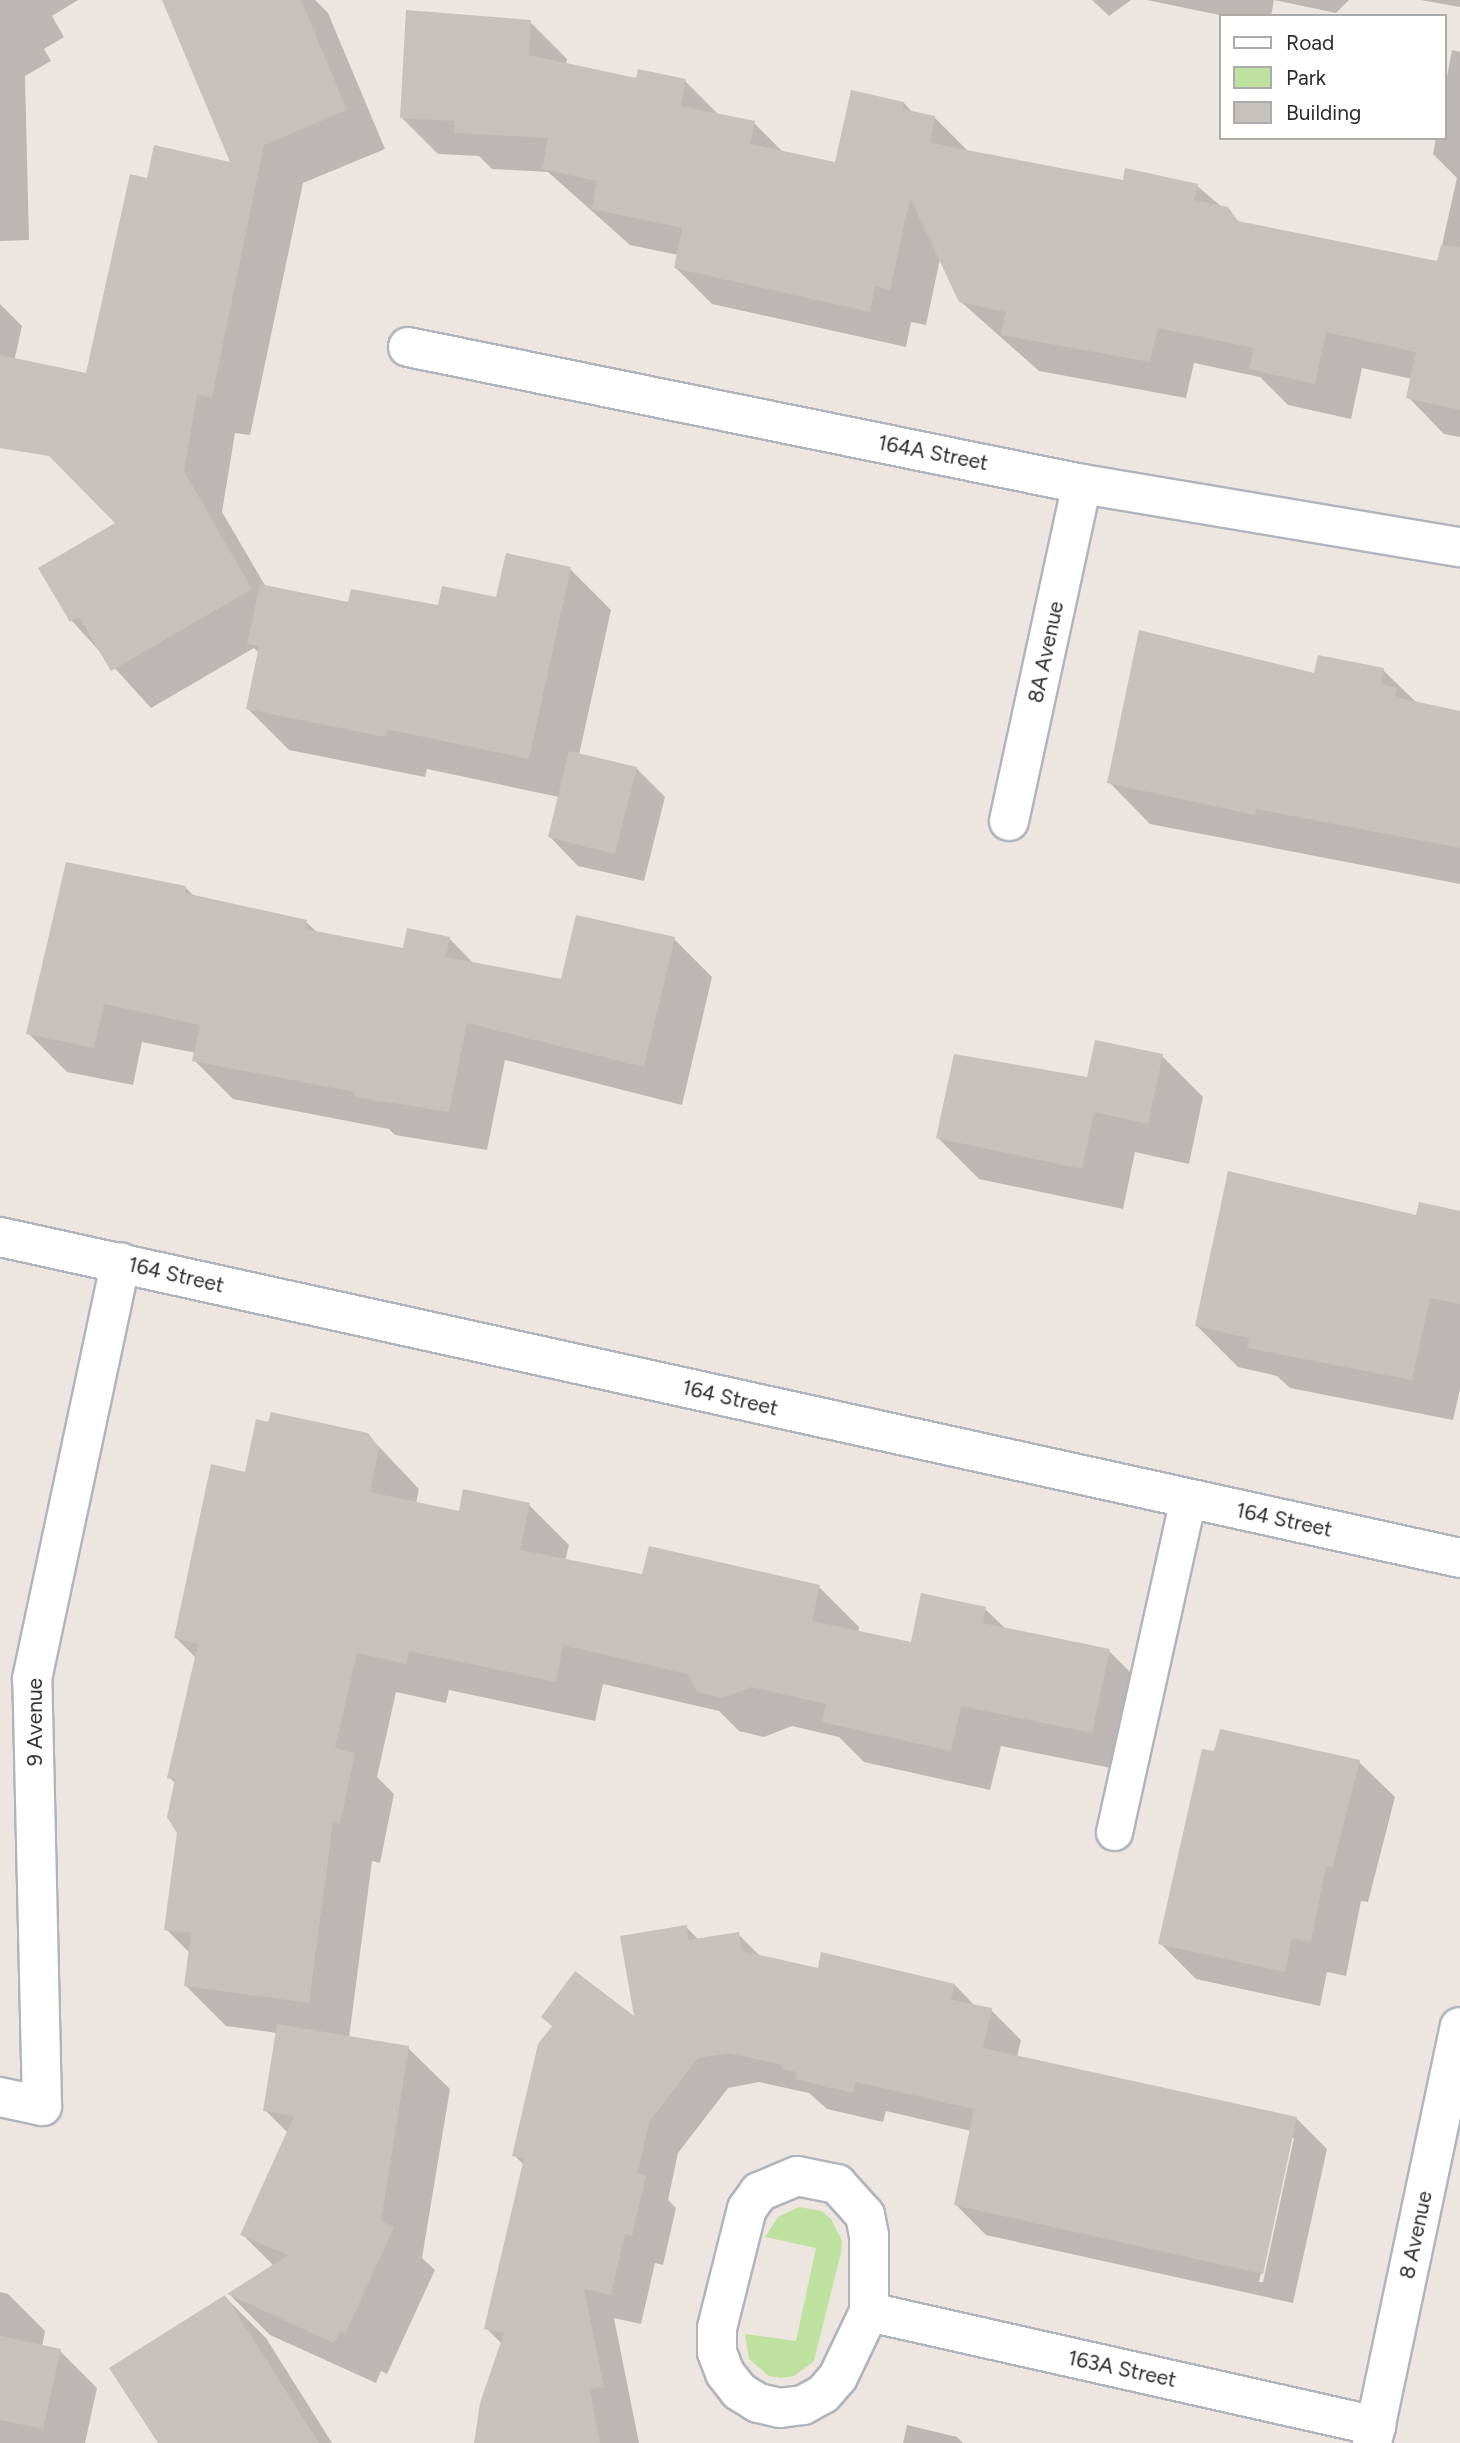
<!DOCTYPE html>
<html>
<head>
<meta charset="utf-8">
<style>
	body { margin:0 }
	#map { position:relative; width:1460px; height:2443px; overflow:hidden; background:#ede5e0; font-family:Figtree,sans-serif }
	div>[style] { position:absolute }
	.green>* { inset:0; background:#bfe19f }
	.shadow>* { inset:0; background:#0003 }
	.building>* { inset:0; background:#c6c1bb }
	.roads { filter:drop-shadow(2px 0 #b0b4bc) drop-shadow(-2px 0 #b0b4bc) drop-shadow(0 2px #b0b4bc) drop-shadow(0 -2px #b0b4bc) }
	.lane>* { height:35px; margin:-17.5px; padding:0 17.5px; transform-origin:17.5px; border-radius:17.5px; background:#fff }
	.street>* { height:38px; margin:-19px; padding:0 19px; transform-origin:19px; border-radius:19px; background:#fff }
	.secondary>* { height:38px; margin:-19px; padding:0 19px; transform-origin:19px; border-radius:19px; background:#fff }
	span { translate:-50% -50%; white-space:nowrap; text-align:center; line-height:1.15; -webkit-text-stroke:5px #fff; paint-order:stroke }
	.street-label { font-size:21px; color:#2c2c2c }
	.legend { position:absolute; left:1219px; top:14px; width:228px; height:126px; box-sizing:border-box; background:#fff; border:2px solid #ababab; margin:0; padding:9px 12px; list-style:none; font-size:21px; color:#2c2c2c }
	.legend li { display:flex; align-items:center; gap:14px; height:35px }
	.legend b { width:35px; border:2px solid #ababab }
</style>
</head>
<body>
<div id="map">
	<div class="green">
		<div style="clip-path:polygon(799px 2207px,822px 2211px,831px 2219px,842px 2241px,841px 2253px,814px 2361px,794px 2376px,781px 2378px,769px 2376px,749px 2359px,745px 2334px,796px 2341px,816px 2248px,765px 2237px,778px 2217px)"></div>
	</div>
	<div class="shadow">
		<div style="clip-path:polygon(0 0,78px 0,52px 16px,64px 37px,44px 49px,51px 61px,25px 76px,29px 240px,0 241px)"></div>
		<div style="clip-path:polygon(177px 0,315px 0,328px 13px,385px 149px,303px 183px,250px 435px,235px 433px,222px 512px,266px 587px,350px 604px,439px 607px,497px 599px,570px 569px,611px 610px,579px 755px,636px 768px,665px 797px,644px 881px,578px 866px,550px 837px,559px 797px,427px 769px,425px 777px,289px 750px,248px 709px,259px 653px,254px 648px,151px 708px,72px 621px,118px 523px,87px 375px,148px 181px,233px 164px)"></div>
		<div style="clip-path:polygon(1092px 0,1131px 0,1109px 16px)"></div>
		<div style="clip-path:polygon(1147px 0,1274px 0,1271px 16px,1224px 16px)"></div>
		<div style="clip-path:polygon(1274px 0,1349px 0,1336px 13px)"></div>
		<div style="clip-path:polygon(1420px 0,1460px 0,1460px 7px)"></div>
		<div style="clip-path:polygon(530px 22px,567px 59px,566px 65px,637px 80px,685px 81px,720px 116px,754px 123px,784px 153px,837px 164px,904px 103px,913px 113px,934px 117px,969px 152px,1124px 182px,1197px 186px,1241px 223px,1438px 263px,1457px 178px,1433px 154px,1436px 138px,1444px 138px,1444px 92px,1452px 50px,1460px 52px,1460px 437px,1444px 434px,1408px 397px,1412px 379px,1362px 368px,1351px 419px,1288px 405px,1260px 377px,1194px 363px,1186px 398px,1039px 371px,960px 301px,940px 259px,926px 325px,911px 322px,906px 347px,712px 304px,676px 268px,678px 255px,630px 245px,548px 172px,492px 169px,479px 156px,438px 154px,401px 117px)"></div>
		<div style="clip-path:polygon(0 304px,22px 326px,0 426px)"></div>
		<div style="clip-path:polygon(1383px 670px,1418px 704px,1460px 713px,1460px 884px,1150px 824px,1109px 782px,1316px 675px)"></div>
		<div style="clip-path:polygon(185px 887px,195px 897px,306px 922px,318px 933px,404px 950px,449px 938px,474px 964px,563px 981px,674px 939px,712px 977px,682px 1105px,505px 1060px,487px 1150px,395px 1135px,389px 1129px,233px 1099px,194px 1060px,196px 1053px,142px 1042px,133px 1085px,67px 1072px,28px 1033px)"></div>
		<div style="clip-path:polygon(1162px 1056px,1203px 1097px,1189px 1164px,1135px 1152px,1123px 1209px,979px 1179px,938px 1138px)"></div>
		<div style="clip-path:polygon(1460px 1212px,1460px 1389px,1453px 1420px,1290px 1388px,1277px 1376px,1238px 1367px,1197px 1326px,1417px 1218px)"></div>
		<div style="clip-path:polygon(367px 1434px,419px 1489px,416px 1504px,460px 1513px,529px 1505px,569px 1545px,565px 1561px,643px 1576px,819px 1587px,859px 1627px,858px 1633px,912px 1644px,985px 1609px,1006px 1629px,1109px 1651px,1149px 1691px,1131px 1772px,1001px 1746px,990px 1790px,864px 1762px,839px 1737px,792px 1726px,764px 1737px,739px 1731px,719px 1711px,603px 1684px,595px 1721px,449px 1690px,446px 1703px,396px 1692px,377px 1777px,394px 1794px,380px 1863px,372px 1861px,349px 2038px,408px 2048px,450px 2089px,422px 2258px,435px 2270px,387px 2374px,381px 2371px,376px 2383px,270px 2335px,229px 2294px,274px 2266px,242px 2234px,288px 2133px,265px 2110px,277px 2033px,226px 2026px,186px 1986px,190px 1953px,166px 1929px,178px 1833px,176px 1784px,169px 1777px,196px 1658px,176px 1638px,246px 1474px)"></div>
		<div style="clip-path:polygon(1359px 1762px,1395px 1797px,1368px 1902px,1361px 1901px,1346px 1976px,1327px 1972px,1320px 2006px,1196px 1979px,1160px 1943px)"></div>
		<div style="clip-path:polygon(evenodd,686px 1927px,699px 1940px,738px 1934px,761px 1957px,819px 1970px,955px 1985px,976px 2007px,991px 2010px,1021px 2040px,1017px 2057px,1296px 2118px,1327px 2149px,1293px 2303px,986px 2235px,956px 2205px,971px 2131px,886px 2111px,883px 2122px,827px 2109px,809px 2093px,759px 2082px,728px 2088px,678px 2153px,668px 2200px,676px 2208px,663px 2265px,655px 2263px,641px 2324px,614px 2318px,639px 2443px,475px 2443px,502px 2344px,486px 2328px,524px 2165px,514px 2155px,553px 2027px,543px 2017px,636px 2020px,686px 1927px,1291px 2138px,1294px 2138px,1263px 2282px,1259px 2282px,1291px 2138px)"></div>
		<div style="clip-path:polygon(0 2292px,8px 2294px,45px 2331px,42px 2347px,60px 2351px,97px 2388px,85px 2443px,0 2443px)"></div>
		<div style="clip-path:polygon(225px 2297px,266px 2338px,332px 2443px,160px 2443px)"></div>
		<div style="clip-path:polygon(907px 2425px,957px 2437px,963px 2443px,903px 2443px)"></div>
	</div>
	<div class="building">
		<div style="clip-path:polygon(162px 0,301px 0,347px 110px,264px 145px,212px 397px,197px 395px,184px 471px,252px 589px,111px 671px,79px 617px,70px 622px,38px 568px,115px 523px,49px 456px,0 448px,0 355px,86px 373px,130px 174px,147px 178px,154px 145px,230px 162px)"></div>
		<div style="clip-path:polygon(406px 10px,531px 20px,529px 55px,636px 78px,638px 69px,686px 79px,681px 106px,755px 121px,750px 144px,835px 162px,851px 90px,904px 102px,903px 109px,935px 116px,930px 143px,1123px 180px,1125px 168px,1198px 184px,1194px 200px,1228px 207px,1238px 221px,1437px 261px,1441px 245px,1460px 247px,1460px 410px,1406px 398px,1416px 352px,1326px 332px,1315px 384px,1249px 369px,1254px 348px,1158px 328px,1150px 362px,1001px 335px,1006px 312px,959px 302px,910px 198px,890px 290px,875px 286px,870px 312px,674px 268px,682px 228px,592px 209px,597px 181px,542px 169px,548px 138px,454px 133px,454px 121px,400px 118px)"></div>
		<div style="clip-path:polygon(506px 553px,571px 567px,529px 759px,386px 729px,385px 737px,246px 709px,259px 646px,247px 644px,260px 584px,348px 602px,351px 589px,438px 605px,442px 586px,496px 597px)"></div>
		<div style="clip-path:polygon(1139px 630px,1314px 673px,1318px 655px,1384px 668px,1381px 684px,1397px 688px,1395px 697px,1460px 711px,1460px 848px,1256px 809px,1255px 815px,1107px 783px)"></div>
		<div style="clip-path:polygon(569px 751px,637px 767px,615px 854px,548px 837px)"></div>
		<div style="clip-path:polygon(66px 862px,186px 886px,185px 893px,307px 920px,305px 929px,403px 948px,407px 928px,450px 937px,446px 957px,561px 979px,576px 915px,675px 937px,644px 1067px,467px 1023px,449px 1112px,354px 1097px,355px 1092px,192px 1061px,200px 1025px,104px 1004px,94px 1048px,26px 1034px)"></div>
		<div style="clip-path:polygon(1095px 1040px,1163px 1054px,1148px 1124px,1094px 1112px,1082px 1169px,936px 1138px,954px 1054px,1087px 1077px)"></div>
		<div style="clip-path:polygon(1228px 1171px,1416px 1215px,1419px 1202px,1460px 1211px,1460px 1304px,1430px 1298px,1412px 1380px,1247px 1348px,1249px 1338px,1195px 1326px)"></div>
		<div style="clip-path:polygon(271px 1412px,368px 1433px,379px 1448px,370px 1492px,459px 1511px,463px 1489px,530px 1503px,520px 1550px,642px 1574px,649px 1546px,820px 1585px,812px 1621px,911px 1642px,921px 1593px,986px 1607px,983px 1623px,1110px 1649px,1092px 1733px,961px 1706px,951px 1751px,822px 1722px,826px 1704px,751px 1687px,723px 1698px,697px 1692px,687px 1674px,563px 1645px,556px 1682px,409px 1651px,406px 1664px,357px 1653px,335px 1748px,355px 1753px,340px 1824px,333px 1822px,309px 2003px,184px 1986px,191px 1933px,164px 1930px,177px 1833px,167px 1817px,175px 1779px,167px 1778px,198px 1644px,174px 1638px,211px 1464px,245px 1472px,256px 1419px,268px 1422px)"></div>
		<div style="clip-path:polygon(1220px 1729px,1360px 1760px,1332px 1868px,1326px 1866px,1311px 1942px,1292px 1938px,1285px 1972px,1158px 1944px,1202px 1749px,1214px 1751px)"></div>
		<div style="clip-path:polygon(687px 1925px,688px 1940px,739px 1932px,742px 1951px,818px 1968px,821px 1952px,955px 1984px,951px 2000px,992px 2008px,983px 2048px,1297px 2117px,1263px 2274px,954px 2205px,974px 2109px,856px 2082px,853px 2093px,795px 2079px,797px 2072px,782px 2069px,783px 2065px,728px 2053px,698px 2058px,649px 2122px,638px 2173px,646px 2176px,632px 2236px,625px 2234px,611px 2295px,584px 2289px,604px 2387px,590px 2389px,600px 2443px,474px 2443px,480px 2403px,504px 2333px,484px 2329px,524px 2158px,512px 2156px,538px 2044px,552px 2026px,541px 2017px,575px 1971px,634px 2016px,620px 1936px)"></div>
		<div style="clip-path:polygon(277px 2024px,409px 2046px,381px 2221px,394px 2227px,345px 2334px,340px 2331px,334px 2343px,227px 2294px,288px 2255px,240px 2235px,294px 2116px,263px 2111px)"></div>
		<div style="clip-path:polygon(225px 2295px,319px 2443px,158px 2443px,109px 2368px)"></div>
		<div style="clip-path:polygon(0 2336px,61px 2349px,43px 2429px,0 2420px)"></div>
	</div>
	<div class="roads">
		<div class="lane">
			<div style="left:1114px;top:1832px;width:341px;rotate:-77.5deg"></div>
		</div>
		<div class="street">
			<div style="left:408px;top:347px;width:688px;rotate:11.49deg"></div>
			<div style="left:1082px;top:484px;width:383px;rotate:9.5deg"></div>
			<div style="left:1009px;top:821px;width:345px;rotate:-77.8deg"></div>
			<div style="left:0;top:1237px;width:1495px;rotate:12.4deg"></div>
			<div style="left:0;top:2097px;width:43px;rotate:12.1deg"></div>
			<div style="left:42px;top:2106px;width:427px;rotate:-91.3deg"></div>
			<div style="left:32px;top:1679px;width:426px;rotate:-78deg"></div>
			<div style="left:797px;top:2176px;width:41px;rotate:11.3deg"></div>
			<div style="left:837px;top:2184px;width:42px;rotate:47.9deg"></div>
			<div style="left:865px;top:2215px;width:20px;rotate:79deg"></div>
			<div style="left:869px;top:2235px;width:77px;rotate:90deg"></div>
			<div style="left:869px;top:2312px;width:72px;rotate:115.5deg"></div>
			<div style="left:838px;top:2377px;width:23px;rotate:131deg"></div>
			<div style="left:823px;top:2394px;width:23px;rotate:151deg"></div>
			<div style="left:803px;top:2405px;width:23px;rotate:173deg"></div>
			<div style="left:780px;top:2408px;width:23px;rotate:-167deg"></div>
			<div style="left:758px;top:2403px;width:22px;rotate:-148deg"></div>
			<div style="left:739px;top:2391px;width:23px;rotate:-128deg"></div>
			<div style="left:725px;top:2373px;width:22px;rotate:-111deg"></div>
			<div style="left:717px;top:2352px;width:24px;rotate:-90deg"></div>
			<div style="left:717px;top:2328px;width:123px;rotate:-75.9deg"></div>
			<div style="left:747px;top:2209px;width:21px;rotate:-55deg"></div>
			<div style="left:759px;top:2192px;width:41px;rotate:-22.8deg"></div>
			<div style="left:869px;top:2312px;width:520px;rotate:12.67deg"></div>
		</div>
		<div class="secondary">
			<div style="left:1372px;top:2443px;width:425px;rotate:-78.1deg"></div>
		</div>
	</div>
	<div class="street-label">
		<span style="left:933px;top:453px;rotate:11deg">164A Street</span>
		<span style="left:1046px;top:652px;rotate:-78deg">8A Avenue</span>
		<span style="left:176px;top:1275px;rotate:13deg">164 Street</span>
		<span style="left:730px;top:1398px;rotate:13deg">164 Street</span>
		<span style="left:1284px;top:1520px;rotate:12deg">164 Street</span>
		<span style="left:35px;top:1722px;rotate:-90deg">9 Avenue</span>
		<span style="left:1416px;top:2235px;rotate:-78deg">8 Avenue</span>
		<span style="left:1122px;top:2369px;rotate:12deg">163A Street</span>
	</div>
	<ul class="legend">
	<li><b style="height:9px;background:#fff"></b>Road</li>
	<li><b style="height:19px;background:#bfe19f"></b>Park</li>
	<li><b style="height:19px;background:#c6c1bb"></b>Building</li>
	</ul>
</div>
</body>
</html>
